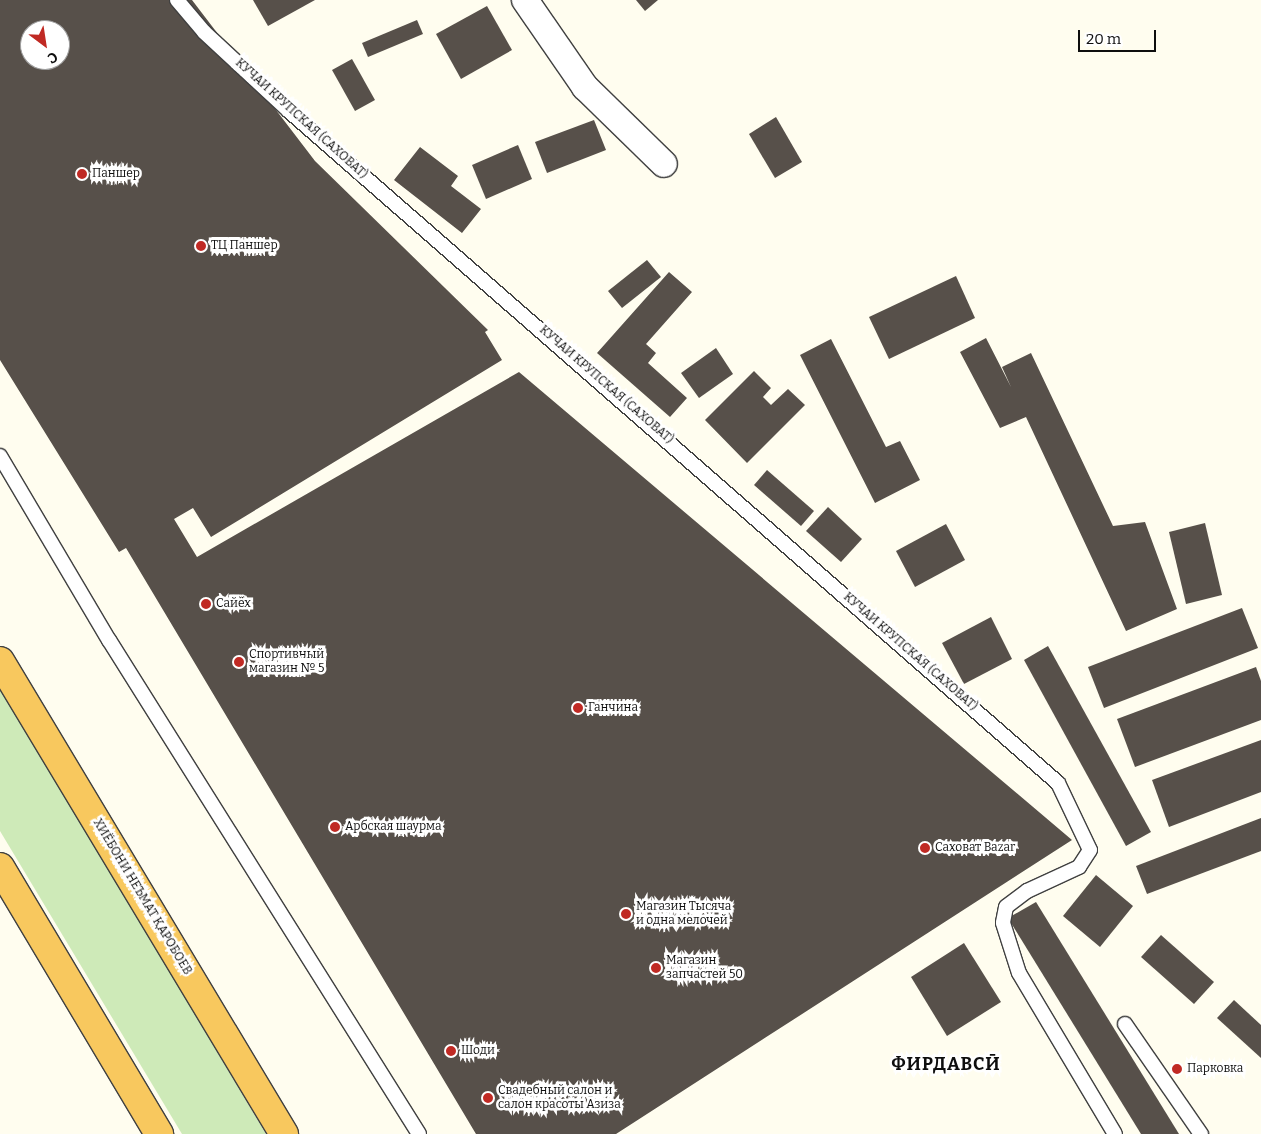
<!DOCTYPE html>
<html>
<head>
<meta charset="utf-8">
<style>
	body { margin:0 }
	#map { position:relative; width:1261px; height:1134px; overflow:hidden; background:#fffdef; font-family:Bitter,serif }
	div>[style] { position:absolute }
	.green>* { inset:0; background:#ceeab8 }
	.building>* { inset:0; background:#57504a }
	.roads { filter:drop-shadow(1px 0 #414141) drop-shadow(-1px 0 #414141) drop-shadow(0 1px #414141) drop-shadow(0 -1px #414141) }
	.service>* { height:14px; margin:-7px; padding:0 7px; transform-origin:7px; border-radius:7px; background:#fff }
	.minor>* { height:26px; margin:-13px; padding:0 13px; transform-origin:13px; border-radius:13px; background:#fff }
	.trunk>* { height:28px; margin:-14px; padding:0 14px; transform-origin:14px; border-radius:14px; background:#f8c85e }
	.dots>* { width:14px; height:14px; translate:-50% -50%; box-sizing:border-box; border:2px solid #fff; border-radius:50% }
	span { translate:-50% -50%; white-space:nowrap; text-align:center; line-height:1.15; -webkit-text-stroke:5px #fff; paint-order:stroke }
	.street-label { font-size:12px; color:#0e0e0e }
	.poi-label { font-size:12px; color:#0e0e0e }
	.left { translate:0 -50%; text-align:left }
	.district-label { font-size:18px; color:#0e0e0e; font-weight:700; letter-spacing:1px }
	.north { position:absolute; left:20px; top:20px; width:50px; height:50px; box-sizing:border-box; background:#fff; border:1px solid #9f9f9f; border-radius:50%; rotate:149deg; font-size:14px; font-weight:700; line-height:20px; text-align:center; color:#0e0e0e }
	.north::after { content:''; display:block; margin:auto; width:18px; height:22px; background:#c02a24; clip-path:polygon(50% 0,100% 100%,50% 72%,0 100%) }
	.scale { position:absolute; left:1078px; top:30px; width:78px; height:22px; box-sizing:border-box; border:2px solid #0e0e0e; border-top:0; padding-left:6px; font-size:15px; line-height:18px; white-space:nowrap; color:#0e0e0e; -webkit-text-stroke:4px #fff; paint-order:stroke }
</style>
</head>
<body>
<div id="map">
	<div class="green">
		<div style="clip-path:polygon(0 686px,266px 1134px,182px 1134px,0 831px)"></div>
	</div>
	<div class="building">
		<div style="clip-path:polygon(evenodd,0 0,192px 0,315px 161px,488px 330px,485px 332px,502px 360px,211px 537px,193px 508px,174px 519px,197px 557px,519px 372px,1072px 840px,616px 1134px,476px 1134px,126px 548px,119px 552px,0 360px,0 0,30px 30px,60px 30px,60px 60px,30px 60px,30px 30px)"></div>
		<div style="clip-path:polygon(253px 0,315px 0,268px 26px)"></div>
		<div style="clip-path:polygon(636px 0,658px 0,645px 11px)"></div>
		<div style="clip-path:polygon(487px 6px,512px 50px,461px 79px,436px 34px)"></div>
		<div style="clip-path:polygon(417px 20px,423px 34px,368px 57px,362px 43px)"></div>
		<div style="clip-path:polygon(352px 59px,375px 100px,355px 111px,332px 70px)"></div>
		<div style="clip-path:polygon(776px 117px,802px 162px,775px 178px,749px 134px)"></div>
		<div style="clip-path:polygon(594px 120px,606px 150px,547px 173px,535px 142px)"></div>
		<div style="clip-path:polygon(518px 145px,532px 179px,486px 199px,472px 165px)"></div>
		<div style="clip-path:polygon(420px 147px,458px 176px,451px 186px,481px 209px,462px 233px,394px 180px)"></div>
		<div style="clip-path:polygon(647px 260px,661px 277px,622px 308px,608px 291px)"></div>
		<div style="clip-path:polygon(669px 272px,692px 292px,646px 344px,656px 353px,648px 363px,687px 398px,670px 417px,597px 353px)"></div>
		<div style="clip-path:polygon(956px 276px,975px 318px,889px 359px,869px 317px)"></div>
		<div style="clip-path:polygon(986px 338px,1011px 387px,1002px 367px,1031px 353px,1113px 526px,1145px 522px,1177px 609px,1126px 631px,1026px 417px,1000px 428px,960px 352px)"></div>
		<div style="clip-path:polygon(831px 339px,886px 447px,900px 441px,920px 480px,875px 503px,800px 355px)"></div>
		<div style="clip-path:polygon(716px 348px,733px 374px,699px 398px,681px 373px)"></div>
		<div style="clip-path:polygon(754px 371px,771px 388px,763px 397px,771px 405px,788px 389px,805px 405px,747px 463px,705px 420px)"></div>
		<div style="clip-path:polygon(767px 470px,814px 511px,801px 526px,754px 485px)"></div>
		<div style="clip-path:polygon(828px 507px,862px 539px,841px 562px,806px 531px)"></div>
		<div style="clip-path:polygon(1205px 523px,1222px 595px,1186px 604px,1169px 532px)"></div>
		<div style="clip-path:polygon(946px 524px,965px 560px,915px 587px,896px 551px)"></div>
		<div style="clip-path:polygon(1242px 608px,1258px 648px,1104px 708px,1088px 667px)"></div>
		<div style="clip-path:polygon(991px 617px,1012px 659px,964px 684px,942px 643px)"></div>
		<div style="clip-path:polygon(1048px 646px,1151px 832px,1126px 846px,1024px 660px)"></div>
		<div style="clip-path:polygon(1256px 667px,1261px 681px,1261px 720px,1135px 767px,1117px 719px)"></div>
		<div style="clip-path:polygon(1261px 740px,1261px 792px,1169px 827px,1152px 780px)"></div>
		<div style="clip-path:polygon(1261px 818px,1261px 851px,1147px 894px,1136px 866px)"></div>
		<div style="clip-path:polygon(1096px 875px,1133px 906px,1100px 947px,1063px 916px)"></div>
		<div style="clip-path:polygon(1036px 902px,1179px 1134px,1141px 1134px,1008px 918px)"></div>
		<div style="clip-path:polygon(1161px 935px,1214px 982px,1194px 1004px,1141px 957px)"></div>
		<div style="clip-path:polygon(964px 943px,1001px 1002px,947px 1036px,911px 977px)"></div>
		<div style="clip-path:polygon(1234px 1000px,1261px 1025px,1261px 1058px,1217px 1018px)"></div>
	</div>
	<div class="roads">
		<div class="service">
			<div style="left:177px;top:0;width:42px;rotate:49.8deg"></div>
			<div style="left:204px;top:32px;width:116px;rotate:42.9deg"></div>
			<div style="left:289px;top:111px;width:1021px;rotate:41.15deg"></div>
			<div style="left:1058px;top:783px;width:74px;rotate:64.5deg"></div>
			<div style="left:1090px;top:850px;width:20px;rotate:123deg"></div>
			<div style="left:1079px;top:867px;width:57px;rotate:155.2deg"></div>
			<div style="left:1027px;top:891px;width:26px;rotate:143deg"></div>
			<div style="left:1006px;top:907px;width:16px;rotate:101deg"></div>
			<div style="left:1003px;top:923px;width:52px;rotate:72.3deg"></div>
			<div style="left:1019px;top:973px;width:187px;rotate:59.2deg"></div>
			<div style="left:0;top:456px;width:214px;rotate:59.4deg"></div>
			<div style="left:109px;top:640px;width:583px;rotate:57.89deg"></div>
			<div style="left:1125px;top:1024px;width:134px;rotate:55.4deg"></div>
		</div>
		<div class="minor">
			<div style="left:525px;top:0;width:106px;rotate:55.4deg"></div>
			<div style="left:585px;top:87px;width:110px;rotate:44.3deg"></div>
		</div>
		<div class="trunk">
			<div style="left:0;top:661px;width:552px;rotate:59.02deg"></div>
			<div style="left:0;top:867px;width:311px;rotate:59.2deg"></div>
		</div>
	</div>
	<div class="dots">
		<div style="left:82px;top:174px;background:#c02a24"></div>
		<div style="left:201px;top:246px;background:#c02a24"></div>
		<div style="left:206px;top:604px;background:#c02a24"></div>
		<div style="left:239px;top:662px;background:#c02a24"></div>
		<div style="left:578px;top:708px;background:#c02a24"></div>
		<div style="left:335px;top:827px;background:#c02a24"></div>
		<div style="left:925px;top:848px;background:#c02a24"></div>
		<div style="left:626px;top:914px;background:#c02a24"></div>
		<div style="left:656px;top:968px;background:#c02a24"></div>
		<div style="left:451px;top:1051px;background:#c02a24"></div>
		<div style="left:1177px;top:1069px;background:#c02a24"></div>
		<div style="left:488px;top:1098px;background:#c02a24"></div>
	</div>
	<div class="street-label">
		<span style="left:301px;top:119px;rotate:42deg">КУЧАИ КРУПСКАЯ (САХОВАТ)</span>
		<span style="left:606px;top:385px;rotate:41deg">КУЧАИ КРУПСКАЯ (САХОВАТ)</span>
		<span style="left:910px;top:652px;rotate:41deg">КУЧАИ КРУПСКАЯ (САХОВАТ)</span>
		<span style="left:142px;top:897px;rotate:59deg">ХИЁБОНИ НЕЪМАТ ҚАРОБОЕВ</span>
	</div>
	<div class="poi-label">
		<span class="left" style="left:92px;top:174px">Паншер</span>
		<span class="left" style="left:211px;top:246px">ТЦ Паншер</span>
		<span class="left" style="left:216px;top:604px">Сайёх</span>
		<span class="left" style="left:249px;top:662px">Спортивный<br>магазин № 5</span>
		<span class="left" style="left:588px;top:708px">Ганчина</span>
		<span class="left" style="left:345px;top:827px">Арбская шаурма</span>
		<span class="left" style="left:935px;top:848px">Саховат Bazar</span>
		<span class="left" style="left:636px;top:914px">Магазин Тысяча<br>и одна мелочей</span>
		<span class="left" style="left:666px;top:968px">Магазин<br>запчастей 50</span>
		<span class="left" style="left:461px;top:1051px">Шоди</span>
		<span class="left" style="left:1187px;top:1069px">Парковка</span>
		<span class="left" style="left:498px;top:1098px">Свадебный салон и<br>салон красоты Азиза</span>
	</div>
	<div class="district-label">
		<span style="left:946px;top:1064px">ФИРДАВСӢ</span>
	</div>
	<div class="north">С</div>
	<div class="scale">20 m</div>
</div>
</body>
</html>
